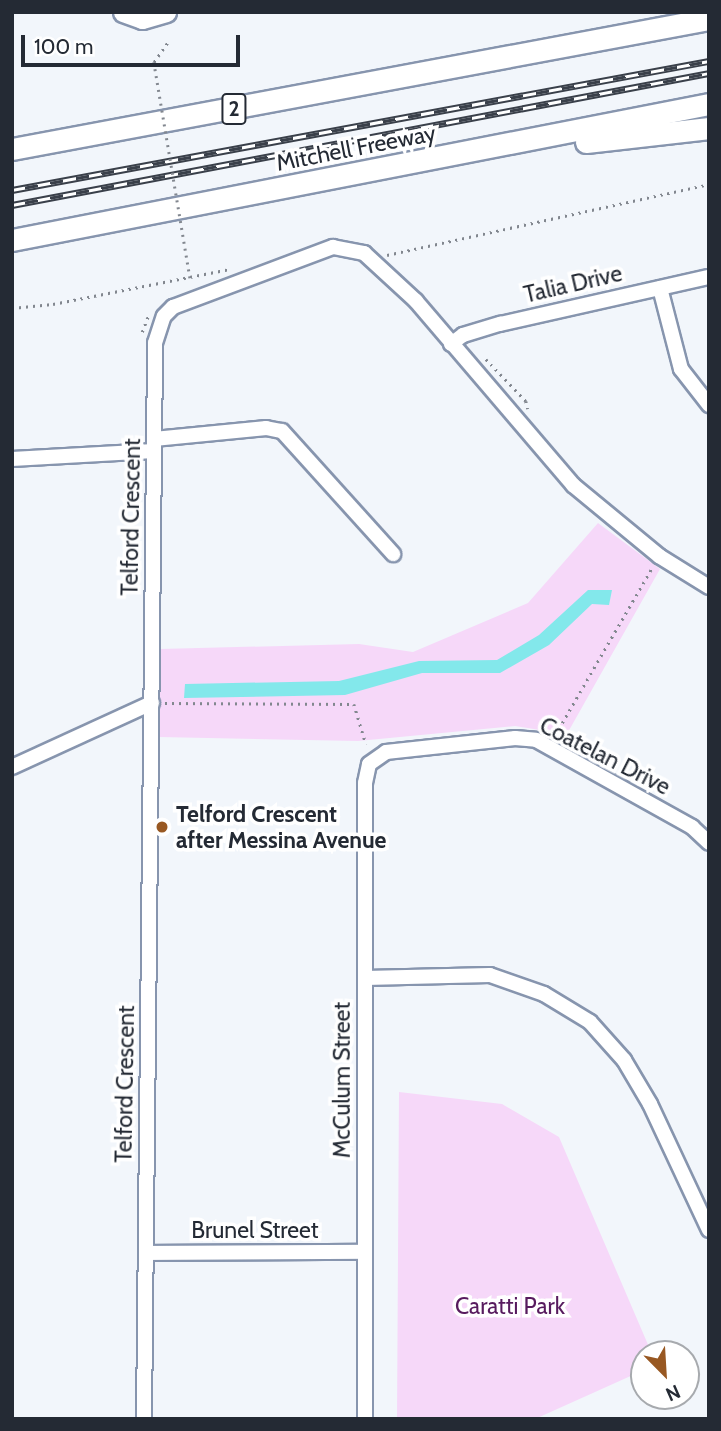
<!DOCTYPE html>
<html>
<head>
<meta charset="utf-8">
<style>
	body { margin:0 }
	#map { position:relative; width:721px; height:1431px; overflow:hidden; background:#f2f6fb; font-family:Cabin,sans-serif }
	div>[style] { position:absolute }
	.green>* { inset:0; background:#f6d8f9 }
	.water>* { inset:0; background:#83e8eb }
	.path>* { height:2.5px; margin-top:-1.25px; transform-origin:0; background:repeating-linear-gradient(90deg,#82878f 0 2px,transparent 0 7px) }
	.roads { filter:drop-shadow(2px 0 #8795ae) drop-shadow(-2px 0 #8795ae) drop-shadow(0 2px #8795ae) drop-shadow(0 -2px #8795ae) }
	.minor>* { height:14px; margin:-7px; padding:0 7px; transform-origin:7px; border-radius:7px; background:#fff }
	.major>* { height:19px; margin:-9.5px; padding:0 9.5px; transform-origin:9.5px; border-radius:9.5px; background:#fff }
	.highway>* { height:21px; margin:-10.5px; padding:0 10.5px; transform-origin:10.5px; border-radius:10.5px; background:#fff }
	.rail>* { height:7px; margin-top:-3.5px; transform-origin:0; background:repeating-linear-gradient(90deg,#fff 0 13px,#3a404a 0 26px); box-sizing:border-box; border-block:2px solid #3a404a }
	.path-bridge>* { height:2.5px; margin-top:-1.25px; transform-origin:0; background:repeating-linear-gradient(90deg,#82878f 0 2px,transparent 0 7px) }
	.dots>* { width:19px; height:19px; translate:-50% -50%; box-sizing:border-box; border:4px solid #fff; border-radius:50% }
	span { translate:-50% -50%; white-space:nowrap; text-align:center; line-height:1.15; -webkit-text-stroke:7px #fff; paint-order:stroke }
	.shield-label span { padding:2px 5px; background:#fff; border:2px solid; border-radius:5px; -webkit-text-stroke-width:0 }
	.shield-label { font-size:21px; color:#242a34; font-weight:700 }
	.street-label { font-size:23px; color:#242a34 }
	.poi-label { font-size:23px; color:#242a34; font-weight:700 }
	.left { translate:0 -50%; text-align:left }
	.park-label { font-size:23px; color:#571b5e }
	.frame { position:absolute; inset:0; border:14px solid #242a34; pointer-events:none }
	.north { position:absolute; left:630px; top:1340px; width:70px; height:70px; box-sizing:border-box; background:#fff; border:2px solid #a7aaae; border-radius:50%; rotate:156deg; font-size:19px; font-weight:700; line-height:28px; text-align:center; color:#242a34 }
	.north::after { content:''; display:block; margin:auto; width:24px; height:32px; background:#985822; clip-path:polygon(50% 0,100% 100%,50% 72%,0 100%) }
	.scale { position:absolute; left:21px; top:35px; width:219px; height:32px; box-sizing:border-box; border:4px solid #242a34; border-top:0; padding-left:9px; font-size:21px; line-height:24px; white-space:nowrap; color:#242a34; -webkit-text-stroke:5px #fff; paint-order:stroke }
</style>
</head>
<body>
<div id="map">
	<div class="green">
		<div style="clip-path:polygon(598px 523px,660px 569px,563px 741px,540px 730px,515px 726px,358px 741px,159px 737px,160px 649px,359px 644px,413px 652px,528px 603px)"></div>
		<div style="clip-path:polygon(399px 1092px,502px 1104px,559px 1137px,652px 1354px,644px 1354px,644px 1370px,535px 1419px,397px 1419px)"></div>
	</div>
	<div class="water">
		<div style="clip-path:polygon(588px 590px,612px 590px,609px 605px,592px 604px,549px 645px,500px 673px,422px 673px,345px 695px,184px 698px,185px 684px,339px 681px,419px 661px,497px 660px,539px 635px)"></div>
	</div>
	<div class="path">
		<div style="left:154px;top:62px;width:24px;rotate:-55deg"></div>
		<div style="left:387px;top:255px;width:330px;rotate:-12.4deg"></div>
		<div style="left:12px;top:308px;width:41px;rotate:-5.6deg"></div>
		<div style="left:53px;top:304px;width:179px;rotate:-11.2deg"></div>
		<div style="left:142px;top:332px;width:17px;rotate:-69deg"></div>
		<div style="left:486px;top:359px;width:58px;rotate:46.4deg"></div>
		<div style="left:526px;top:401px;width:8px;rotate:76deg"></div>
		<div style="left:165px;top:703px;width:189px;rotate:0.3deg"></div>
		<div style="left:354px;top:704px;width:42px;rotate:73.3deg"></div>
		<div style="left:555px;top:735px;width:193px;rotate:-59.9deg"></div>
	</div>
	<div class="roads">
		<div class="minor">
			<div style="left:660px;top:288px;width:84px;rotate:75.5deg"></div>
			<div style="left:681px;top:369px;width:46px;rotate:52.1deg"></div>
			<div style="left:451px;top:344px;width:15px;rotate:-37deg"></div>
			<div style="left:463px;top:335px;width:39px;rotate:-17deg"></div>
			<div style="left:500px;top:324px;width:214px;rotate:-12.7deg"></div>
			<div style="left:154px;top:439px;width:113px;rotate:-5.6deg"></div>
			<div style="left:266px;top:428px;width:16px;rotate:11deg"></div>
			<div style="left:282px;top:431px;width:166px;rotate:47.9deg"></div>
			<div style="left:12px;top:459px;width:142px;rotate:-3.2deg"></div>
			<div style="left:12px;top:767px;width:154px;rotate:-24.6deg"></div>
			<div style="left:365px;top:978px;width:125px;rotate:-1.4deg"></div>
			<div style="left:490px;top:975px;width:57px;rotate:19.4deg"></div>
			<div style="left:544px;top:994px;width:54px;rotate:31.3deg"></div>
			<div style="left:590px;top:1022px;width:51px;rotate:48.2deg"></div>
			<div style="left:624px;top:1060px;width:51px;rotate:59.4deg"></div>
			<div style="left:650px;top:1104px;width:139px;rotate:64.9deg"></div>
			<div style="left:146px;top:1253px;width:219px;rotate:-0.3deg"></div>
			<div style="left:144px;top:1419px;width:1076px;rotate:-89.41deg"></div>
			<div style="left:155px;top:343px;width:28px;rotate:-72deg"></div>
			<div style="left:164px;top:316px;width:13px;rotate:-45deg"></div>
			<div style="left:173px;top:307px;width:171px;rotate:-20.6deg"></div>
			<div style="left:333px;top:247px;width:32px;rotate:11deg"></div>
			<div style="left:364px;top:253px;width:71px;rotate:42.7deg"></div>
			<div style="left:416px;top:301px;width:242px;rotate:49.5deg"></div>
			<div style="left:573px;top:485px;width:112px;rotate:39.5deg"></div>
			<div style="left:659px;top:556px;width:59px;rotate:31.8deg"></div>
			<div style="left:365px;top:1419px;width:636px;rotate:-90deg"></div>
			<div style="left:365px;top:783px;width:19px;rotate:-78deg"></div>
			<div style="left:369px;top:764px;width:21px;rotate:-35deg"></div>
			<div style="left:386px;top:752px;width:130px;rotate:-6.2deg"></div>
			<div style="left:515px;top:738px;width:21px;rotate:5deg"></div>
			<div style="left:536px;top:740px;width:179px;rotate:29.1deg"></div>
			<div style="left:692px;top:827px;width:23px;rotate:43deg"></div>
		</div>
		<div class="major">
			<div style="left:123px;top:12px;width:20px;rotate:20deg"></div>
			<div style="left:142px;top:19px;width:25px;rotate:-16deg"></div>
		</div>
		<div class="highway">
			<div style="left:586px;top:142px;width:124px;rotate:-6.5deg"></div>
			<div style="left:12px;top:149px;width:709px;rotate:-10.57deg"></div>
			<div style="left:12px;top:240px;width:710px;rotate:-11.04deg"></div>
		</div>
	</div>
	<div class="rail">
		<div style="left:12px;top:190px;width:709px;rotate:-10.49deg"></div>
		<div style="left:12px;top:205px;width:709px;rotate:-10.72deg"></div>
	</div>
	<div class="path-bridge">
		<div style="left:154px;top:62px;width:219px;rotate:80.5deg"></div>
	</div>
	<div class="dots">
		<div style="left:162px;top:827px;background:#985822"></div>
	</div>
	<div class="shield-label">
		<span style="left:234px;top:109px">2</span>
	</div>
	<div class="street-label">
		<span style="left:356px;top:148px;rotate:-11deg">Mitchell Freeway</span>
		<span style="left:573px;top:284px;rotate:-13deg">Talia Drive</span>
		<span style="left:131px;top:517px;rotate:-89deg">Telford Crescent</span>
		<span style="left:605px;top:756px;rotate:27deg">Coatelan Drive</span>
		<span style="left:342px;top:1080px;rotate:-90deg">McCulum Street</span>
		<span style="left:125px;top:1084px;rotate:-89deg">Telford Crescent</span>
		<span style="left:255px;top:1230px">Brunel Street</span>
	</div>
	<div class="poi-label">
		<span class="left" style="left:176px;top:827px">Telford Crescent<br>after Messina Avenue</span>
	</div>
	<div class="park-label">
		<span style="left:510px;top:1306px">Caratti Park</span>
	</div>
	<div class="frame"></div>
	<div class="north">N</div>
	<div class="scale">100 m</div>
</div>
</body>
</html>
